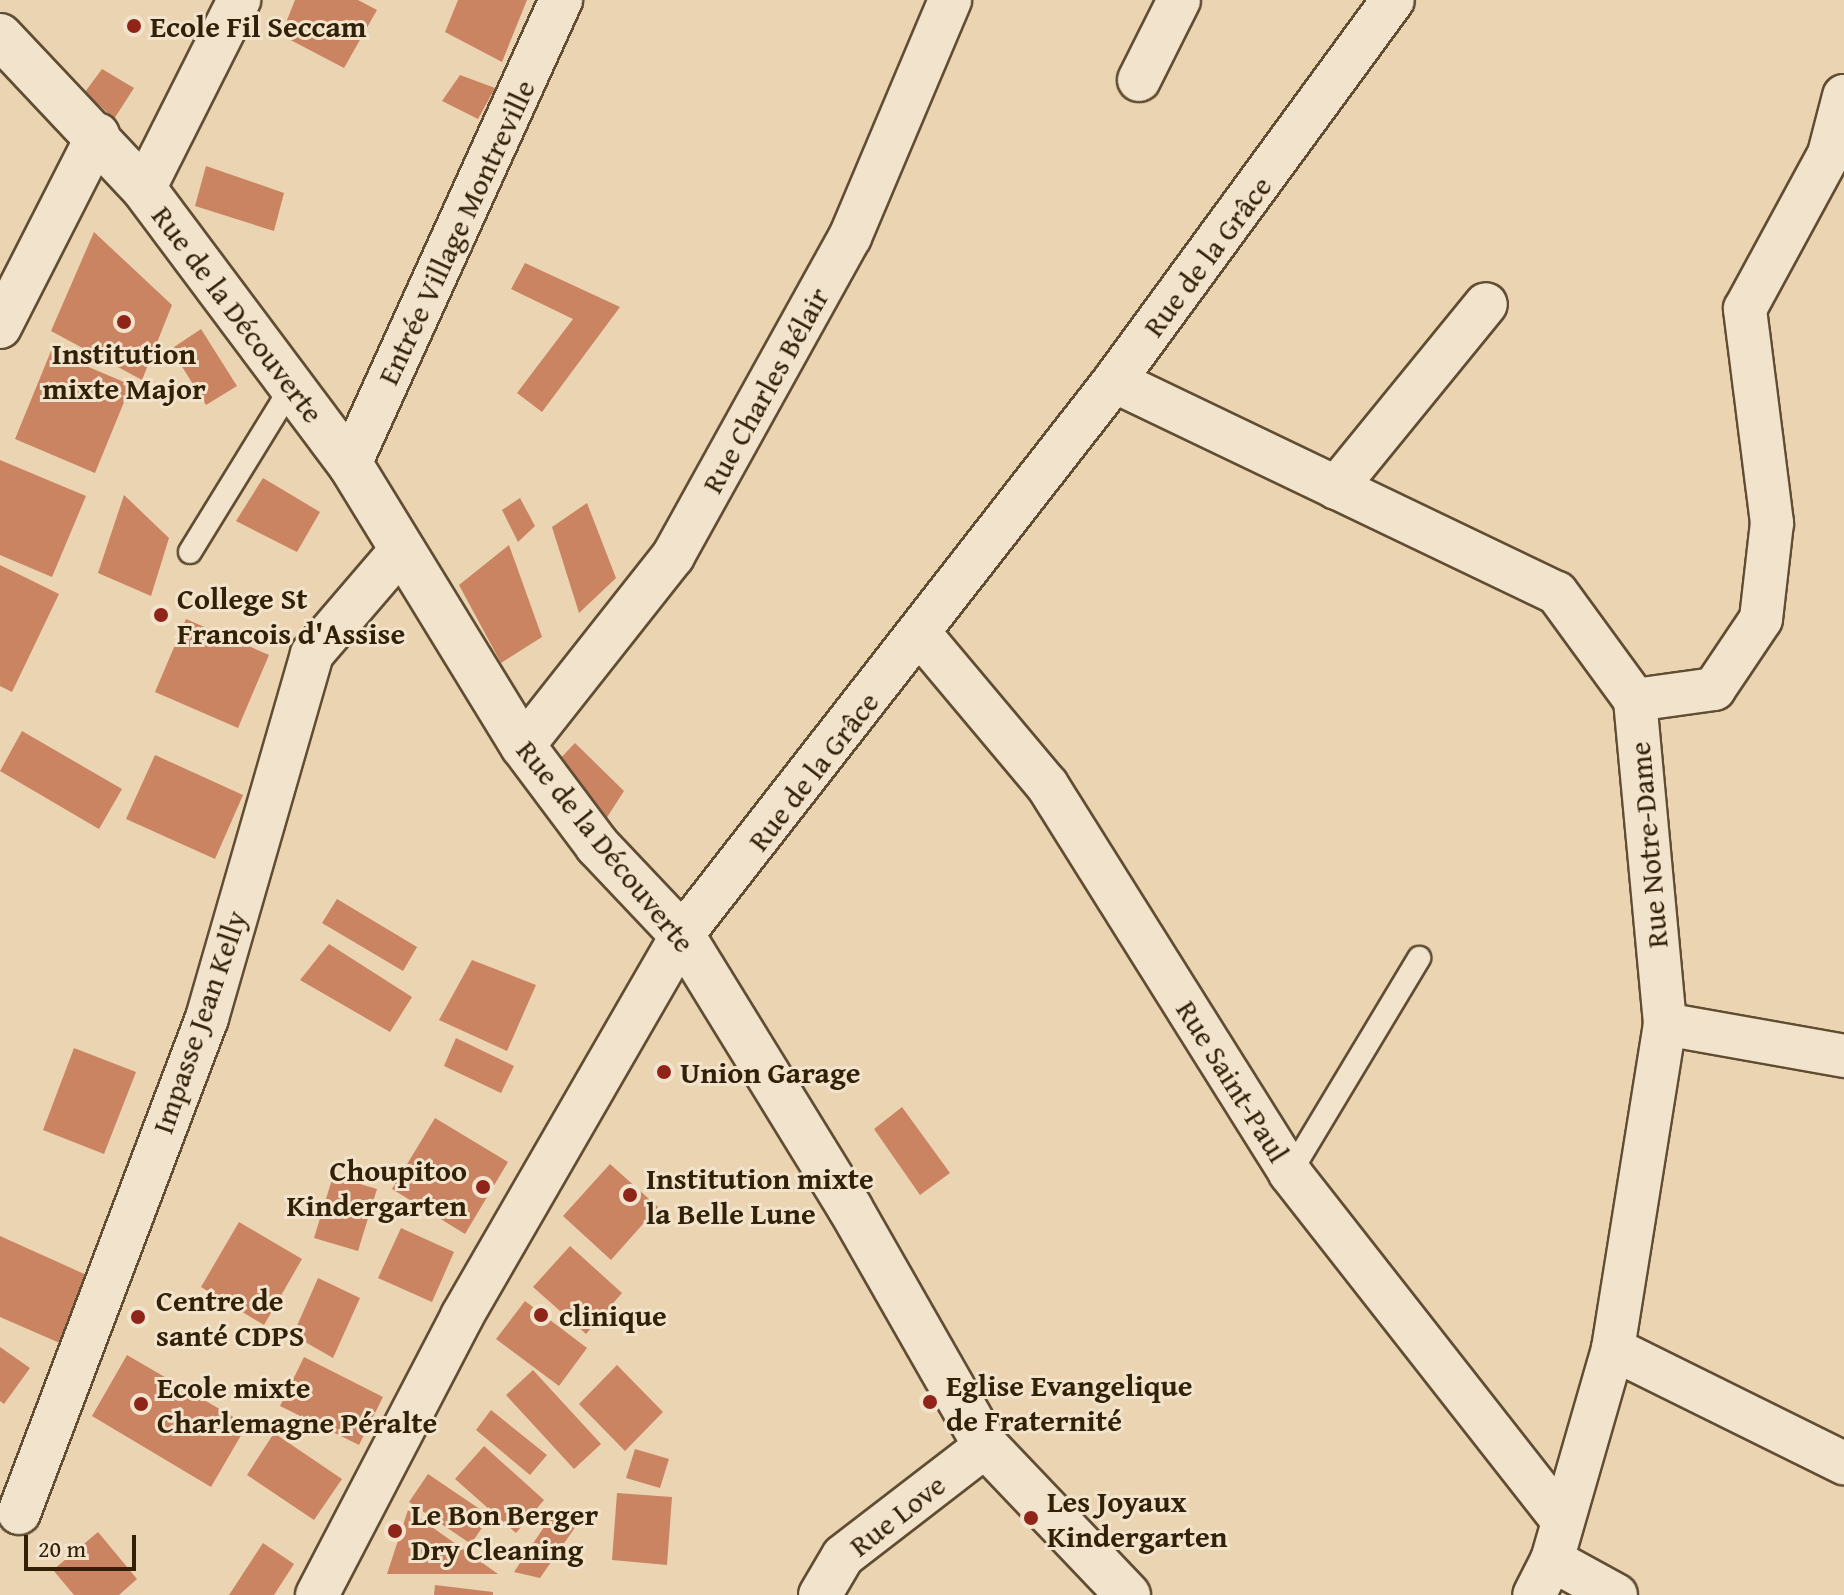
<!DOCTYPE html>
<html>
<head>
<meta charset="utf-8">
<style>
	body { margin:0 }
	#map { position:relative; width:1844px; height:1595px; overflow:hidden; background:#ebd4b2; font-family:"Gentium Book Plus",serif }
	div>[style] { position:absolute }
	.building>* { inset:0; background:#cb8462 }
	.roads { filter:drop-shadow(2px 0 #604d32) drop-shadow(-2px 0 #604d32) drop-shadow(0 2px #604d32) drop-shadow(0 -2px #604d32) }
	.service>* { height:22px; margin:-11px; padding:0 11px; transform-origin:11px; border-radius:11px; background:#f2e3cd }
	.minor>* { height:42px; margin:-21px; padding:0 21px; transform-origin:21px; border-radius:21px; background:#f2e3cd }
	.tertiary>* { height:44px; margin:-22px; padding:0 22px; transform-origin:22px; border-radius:22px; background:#f2e3cd }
	.dots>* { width:22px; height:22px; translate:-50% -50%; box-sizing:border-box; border:4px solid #f2e3cd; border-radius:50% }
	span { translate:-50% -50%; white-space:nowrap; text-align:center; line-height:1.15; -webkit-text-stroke:6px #f2e3cd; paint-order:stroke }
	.poi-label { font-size:30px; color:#322007; font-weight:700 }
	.left { translate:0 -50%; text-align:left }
	.right { translate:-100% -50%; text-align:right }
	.street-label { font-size:30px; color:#322007 }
	.scale { position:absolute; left:24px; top:1535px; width:112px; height:36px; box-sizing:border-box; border:4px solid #322007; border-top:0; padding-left:10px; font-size:24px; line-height:28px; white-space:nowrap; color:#322007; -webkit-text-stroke:6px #f2e3cd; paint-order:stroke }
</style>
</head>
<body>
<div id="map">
	<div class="building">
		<div style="clip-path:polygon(295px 0,358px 0,377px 10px,344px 68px,281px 35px)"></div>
		<div style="clip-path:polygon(458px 0,527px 0,502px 62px,445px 32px)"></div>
		<div style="clip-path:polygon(102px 69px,134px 88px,114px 119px,85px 92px)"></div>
		<div style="clip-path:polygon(460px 75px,495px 88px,478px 119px,442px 101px)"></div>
		<div style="clip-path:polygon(206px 166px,284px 193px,274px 231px,195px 206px)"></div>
		<div style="clip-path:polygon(94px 232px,172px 305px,142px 380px,51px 331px)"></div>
		<div style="clip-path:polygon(525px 263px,620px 307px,542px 412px,517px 393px,573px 319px,511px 289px)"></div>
		<div style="clip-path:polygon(201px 329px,237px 386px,206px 405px,171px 349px)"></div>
		<div style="clip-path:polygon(51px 351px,131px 385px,95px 473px,15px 439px)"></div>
		<div style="clip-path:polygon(0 460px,86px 496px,52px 577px,0 555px)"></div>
		<div style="clip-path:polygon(263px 478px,320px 512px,297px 552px,236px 521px)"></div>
		<div style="clip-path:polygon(124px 495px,169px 538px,151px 596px,98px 573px)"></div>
		<div style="clip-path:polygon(520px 498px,535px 526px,518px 542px,502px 510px)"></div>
		<div style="clip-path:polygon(587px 503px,616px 578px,579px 613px,552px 527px)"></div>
		<div style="clip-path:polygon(509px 545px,542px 637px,501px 663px,459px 585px)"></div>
		<div style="clip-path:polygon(0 565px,59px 594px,12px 692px,0 686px)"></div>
		<div style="clip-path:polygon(186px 619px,269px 655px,238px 728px,155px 692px)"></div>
		<div style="clip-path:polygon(22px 731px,122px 789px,99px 829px,0 771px)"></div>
		<div style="clip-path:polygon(575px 743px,624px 791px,604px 822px,553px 766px)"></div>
		<div style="clip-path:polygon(155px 755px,243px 795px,215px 859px,126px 819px)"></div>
		<div style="clip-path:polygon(337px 899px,417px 947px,403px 971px,322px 923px)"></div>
		<div style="clip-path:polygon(329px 944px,412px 997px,390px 1032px,300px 980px)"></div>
		<div style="clip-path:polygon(472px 960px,536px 985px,507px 1051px,439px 1020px)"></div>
		<div style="clip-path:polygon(456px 1038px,514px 1066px,501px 1093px,444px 1066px)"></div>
		<div style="clip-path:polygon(74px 1048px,136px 1072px,104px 1154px,43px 1130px)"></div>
		<div style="clip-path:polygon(902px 1107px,950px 1173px,920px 1195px,874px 1129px)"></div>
		<div style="clip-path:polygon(435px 1118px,508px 1162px,465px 1234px,392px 1189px)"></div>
		<div style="clip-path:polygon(610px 1164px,658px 1207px,611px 1260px,563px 1216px)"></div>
		<div style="clip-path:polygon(333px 1176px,377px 1189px,358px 1251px,314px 1238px)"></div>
		<div style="clip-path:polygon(239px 1222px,302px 1259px,264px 1325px,201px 1287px)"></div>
		<div style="clip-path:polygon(401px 1228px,454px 1252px,432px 1302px,378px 1278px)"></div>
		<div style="clip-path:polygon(0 1236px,91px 1277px,62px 1344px,0 1317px)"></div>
		<div style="clip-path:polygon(570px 1246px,622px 1293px,586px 1334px,533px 1287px)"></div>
		<div style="clip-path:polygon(318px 1278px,360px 1298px,333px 1358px,293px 1335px)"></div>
		<div style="clip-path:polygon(525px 1301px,587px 1348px,559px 1386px,496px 1339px)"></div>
		<div style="clip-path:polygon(0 1347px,30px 1368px,4px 1404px,0 1401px)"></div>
		<div style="clip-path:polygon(127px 1355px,247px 1425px,211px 1487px,92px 1416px)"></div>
		<div style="clip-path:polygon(304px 1357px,383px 1397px,359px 1445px,280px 1406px)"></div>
		<div style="clip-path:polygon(617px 1365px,663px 1412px,625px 1451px,579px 1404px)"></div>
		<div style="clip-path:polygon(533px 1370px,601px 1444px,574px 1469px,506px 1395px)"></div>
		<div style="clip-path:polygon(491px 1410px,547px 1455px,530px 1475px,476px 1430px)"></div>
		<div style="clip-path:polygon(274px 1433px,342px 1479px,314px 1520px,247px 1475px)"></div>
		<div style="clip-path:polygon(484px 1446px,544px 1500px,516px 1533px,455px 1479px)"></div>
		<div style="clip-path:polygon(635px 1449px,669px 1459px,660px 1488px,626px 1478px)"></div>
		<div style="clip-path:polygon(428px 1474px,490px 1516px,471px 1544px,409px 1502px)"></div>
		<div style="clip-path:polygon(617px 1493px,672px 1497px,667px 1565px,612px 1560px)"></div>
		<div style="clip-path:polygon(408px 1510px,498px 1574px,387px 1574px)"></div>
		<div style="clip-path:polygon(554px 1512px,576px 1526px,540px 1578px,514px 1572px)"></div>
		<div style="clip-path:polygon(98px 1532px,137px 1579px,119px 1595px,74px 1595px,53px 1570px)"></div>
		<div style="clip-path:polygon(263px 1543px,294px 1564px,274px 1595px,229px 1595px)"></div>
		<div style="clip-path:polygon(435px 1585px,493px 1592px,493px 1595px,434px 1595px)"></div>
	</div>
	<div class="roads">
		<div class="service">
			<div style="left:190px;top:552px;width:193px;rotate:-58.4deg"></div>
			<div style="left:1290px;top:1173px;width:251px;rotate:-59deg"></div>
		</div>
		<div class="minor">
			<div style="left:1139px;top:80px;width:89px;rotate:-63.4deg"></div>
			<div style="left:144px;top:189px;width:212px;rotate:-63.3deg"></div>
			<div style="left:0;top:327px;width:216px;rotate:-63deg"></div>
			<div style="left:1114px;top:381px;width:491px;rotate:25.6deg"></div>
			<div style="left:1557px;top:593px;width:132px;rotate:53.9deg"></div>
			<div style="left:1635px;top:700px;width:325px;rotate:84.7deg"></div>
			<div style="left:1665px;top:1024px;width:329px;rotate:99.1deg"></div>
			<div style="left:1613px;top:1349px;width:220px;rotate:106.1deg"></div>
			<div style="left:1552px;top:1560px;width:39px;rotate:117deg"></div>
			<div style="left:350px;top:464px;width:510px;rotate:-65.55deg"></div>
			<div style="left:1336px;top:488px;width:237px;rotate:-50.8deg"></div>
			<div style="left:921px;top:635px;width:196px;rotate:50deg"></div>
			<div style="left:1047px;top:785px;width:458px;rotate:57.9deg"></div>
			<div style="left:1290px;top:1173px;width:437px;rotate:51.9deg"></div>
			<div style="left:1635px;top:700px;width:80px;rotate:-7.9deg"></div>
			<div style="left:1714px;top:689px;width:84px;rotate:-56.1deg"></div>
			<div style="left:1761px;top:619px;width:97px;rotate:-83.5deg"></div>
			<div style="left:1772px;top:523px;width:216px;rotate:-97.2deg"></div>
			<div style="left:1745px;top:309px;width:176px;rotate:-61.5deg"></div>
			<div style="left:1829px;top:154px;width:60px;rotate:-75.5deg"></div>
			<div style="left:523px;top:746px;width:242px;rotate:-51.7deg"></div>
			<div style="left:673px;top:556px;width:365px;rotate:-61deg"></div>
			<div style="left:850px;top:237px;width:257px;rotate:-67.1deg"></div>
			<div style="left:1665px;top:1024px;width:182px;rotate:10.1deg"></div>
			<div style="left:1613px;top:1349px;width:258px;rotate:26.3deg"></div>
			<div style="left:19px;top:1513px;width:529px;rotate:-69.2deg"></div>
			<div style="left:207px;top:1018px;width:379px;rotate:-73.9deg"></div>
			<div style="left:312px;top:654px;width:138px;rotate:-49.4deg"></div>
			<div style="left:1552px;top:1560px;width:73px;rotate:28.7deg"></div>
			<div style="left:317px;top:1595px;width:314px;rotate:-62.5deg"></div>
			<div style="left:462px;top:1316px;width:440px;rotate:-60deg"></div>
			<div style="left:682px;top:935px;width:703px;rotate:-52.05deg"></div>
			<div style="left:1114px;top:381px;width:472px;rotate:-53.8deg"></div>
			<div style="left:820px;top:1595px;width:45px;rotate:-59.5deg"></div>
			<div style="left:843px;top:1556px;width:180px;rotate:-37.6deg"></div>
		</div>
		<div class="tertiary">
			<div style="left:0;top:36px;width:210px;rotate:46.7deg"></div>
			<div style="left:144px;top:189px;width:344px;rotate:53.2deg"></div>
			<div style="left:350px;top:464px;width:331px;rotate:58.5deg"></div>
			<div style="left:523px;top:746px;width:124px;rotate:53.2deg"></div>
			<div style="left:597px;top:845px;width:124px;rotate:46.6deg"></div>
			<div style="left:682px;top:935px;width:321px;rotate:58.4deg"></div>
			<div style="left:850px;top:1208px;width:274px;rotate:60.3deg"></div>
			<div style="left:986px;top:1446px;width:206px;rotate:46.4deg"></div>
		</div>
	</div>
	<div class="dots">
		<div style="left:134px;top:26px;background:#8f2418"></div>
		<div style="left:124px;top:322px;background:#8f2418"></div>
		<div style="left:161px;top:615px;background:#8f2418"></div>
		<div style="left:664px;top:1072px;background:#8f2418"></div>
		<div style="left:483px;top:1187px;background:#8f2418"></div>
		<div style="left:630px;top:1195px;background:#8f2418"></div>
		<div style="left:541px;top:1315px;background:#8f2418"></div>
		<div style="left:138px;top:1317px;background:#8f2418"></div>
		<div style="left:930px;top:1402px;background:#8f2418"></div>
		<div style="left:141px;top:1404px;background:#8f2418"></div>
		<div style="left:1031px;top:1518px;background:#8f2418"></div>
		<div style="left:395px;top:1531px;background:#8f2418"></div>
	</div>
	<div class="poi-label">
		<span class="left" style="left:150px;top:26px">Ecole Fil Seccam</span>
		<span style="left:124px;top:370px">Institution<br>mixte Major</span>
		<span class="left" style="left:177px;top:615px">College St<br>Francois d'Assise</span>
		<span class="left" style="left:680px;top:1072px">Union Garage</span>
		<span class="right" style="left:467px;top:1187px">Choupitoo<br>Kindergarten</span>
		<span class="left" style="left:646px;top:1195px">Institution mixte<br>la Belle Lune</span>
		<span class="left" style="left:156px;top:1317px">Centre de<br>santé CDPS</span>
		<span class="left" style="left:559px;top:1315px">clinique</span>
		<span class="left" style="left:946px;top:1402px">Eglise Evangelique<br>de Fraternité</span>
		<span class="left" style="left:157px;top:1404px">Ecole mixte<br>Charlemagne Péralte</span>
		<span class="left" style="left:1047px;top:1518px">Les Joyaux<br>Kindergarten</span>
		<span class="left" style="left:411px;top:1531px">Le Bon Berger<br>Dry Cleaning</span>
	</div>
	<div class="street-label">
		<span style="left:456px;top:232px;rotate:-65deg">Entrée Village Montreville</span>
		<span style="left:1207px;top:256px;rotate:-53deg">Rue de la Grâce</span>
		<span style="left:238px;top:314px;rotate:53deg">Rue de la Découverte</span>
		<span style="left:765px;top:390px;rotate:-61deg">Rue Charles Bélair</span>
		<span style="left:813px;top:771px;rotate:-52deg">Rue de la Grâce</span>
		<span style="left:1648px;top:845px;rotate:-95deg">Rue Notre-Dame</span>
		<span style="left:606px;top:846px;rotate:51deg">Rue de la Découverte</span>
		<span style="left:199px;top:1022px;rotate:-71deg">Impasse Jean Kelly</span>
		<span style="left:1233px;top:1081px;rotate:58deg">Rue Saint-Paul</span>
		<span style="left:897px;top:1515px;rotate:-38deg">Rue Love</span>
	</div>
	<div class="scale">20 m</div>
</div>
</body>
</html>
